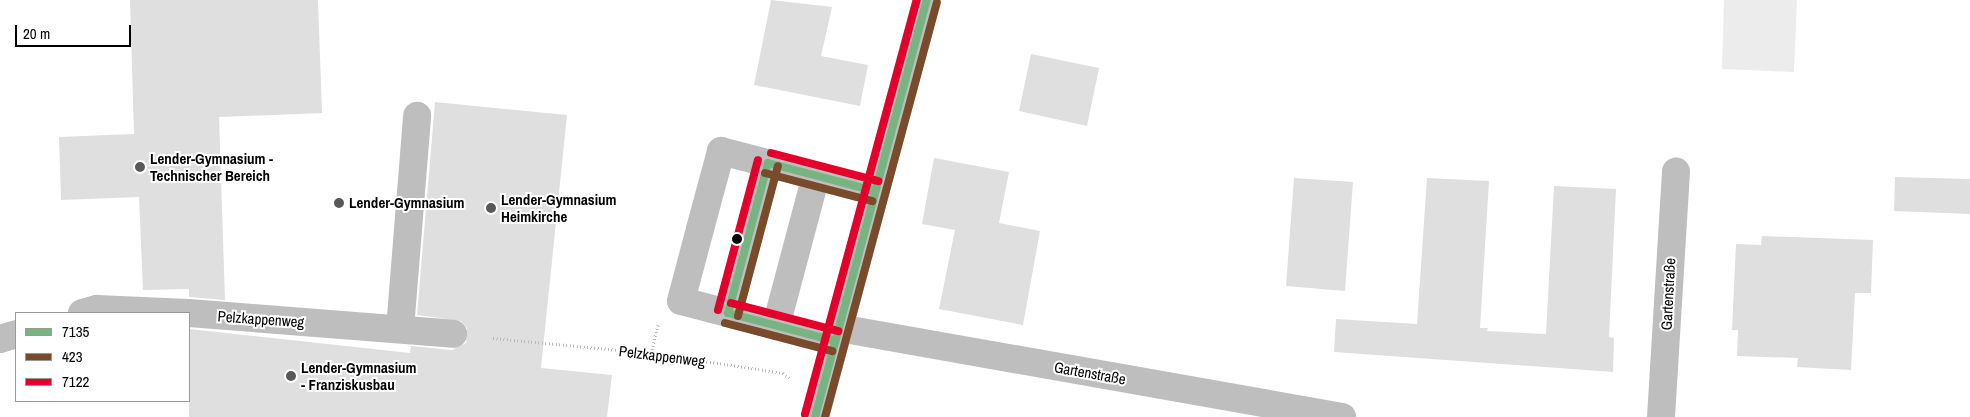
<!DOCTYPE html>
<html>
<head>
<meta charset="utf-8">
<style>
	body { margin:0 }
	#map { position:relative; width:1970px; height:417px; overflow:hidden; background:#fff; font-family:"Archivo Narrow",sans-serif }
	div>[style] { position:absolute }
	.green>* { inset:0; background:#ececec }
	.building>* { inset:0; background:#dfdfdf }
	.path>* { height:3px; margin-top:-1.5px; transform-origin:0; background:repeating-linear-gradient(90deg,#b9b9b9 0 1px,transparent 0 3.5px) }
	.minor>* { height:28px; margin:-14px; padding:0 14px; transform-origin:14px; border-radius:14px; background:#bebebe }
	.bus-1>* { height:8px; margin:-4px; padding:0 4px; transform-origin:4px; border-radius:4px; background:#77b482 }
	.bus-2>* { height:8px; margin:-4px; padding:0 4px; transform-origin:4px; border-radius:4px; background:#7a4b2a }
	.bus-3>* { height:8px; margin:-4px; padding:0 4px; transform-origin:4px; border-radius:4px; background:#e4002b }
	.dots>* { width:14px; height:14px; translate:-50% -50%; box-sizing:border-box; border:2px solid #fff; border-radius:50% }
	span { translate:-50% -50%; white-space:nowrap; text-align:center; line-height:1.15; -webkit-text-stroke:4px #fff; paint-order:stroke }
	.poi-label { font-size:15px; color:#000; font-weight:700 }
	.left { translate:0 -50%; text-align:left }
	.street-label { font-size:15px; color:#000 }
	.legend { position:absolute; left:15px; top:312px; width:175px; height:90px; box-sizing:border-box; background:#fff; border:1px solid #999; margin:0; padding:6px 9px; list-style:none; font-size:15px; color:#000 }
	.legend li { display:flex; align-items:center; gap:10px; height:25px }
	.legend b { width:25px; border:1px solid #999 }
	.scale { position:absolute; left:15px; top:25px; width:116px; height:22px; box-sizing:border-box; border:2px solid #000; border-top:0; padding-left:6px; font-size:15px; line-height:18px; white-space:nowrap; color:#000; -webkit-text-stroke:4px #fff; paint-order:stroke }
</style>
</head>
<body>
<div id="map">
	<div class="green">
		<div style="clip-path:polygon(1724px 0,1797px 0,1794px 72px,1722px 69px)"></div>
	</div>
	<div class="building">
		<div style="clip-path:polygon(130px 0,318px 0,322px 113px,219px 117px,225px 300px,189px 297px,189px 289px,143px 290px,139px 197px,61px 200px,59px 137px,134px 134px)"></div>
		<div style="clip-path:polygon(771px 0,832px 7px,821px 56px,868px 65px,860px 106px,754px 85px)"></div>
		<div style="clip-path:polygon(1031px 54px,1099px 68px,1087px 126px,1019px 111px)"></div>
		<div style="clip-path:polygon(435px 102px,567px 115px,541px 368px,612px 375px,607px 417px,189px 417px,189px 329px,410px 353px,411px 346px,452px 350px,466px 343px,467px 328px,461px 321px,417px 315px)"></div>
		<div style="clip-path:polygon(934px 158px,1009px 172px,999px 223px,1040px 231px,1023px 325px,939px 309px,955px 230px,922px 224px)"></div>
		<div style="clip-path:polygon(1895px 177px,1970px 179px,1970px 214px,1894px 211px)"></div>
		<div style="clip-path:polygon(1294px 178px,1353px 182px,1345px 291px,1286px 286px)"></div>
		<div style="clip-path:polygon(1427px 178px,1489px 181px,1480px 328px,1488px 328px,1487px 331px,1546px 334px,1554px 186px,1616px 189px,1609px 337px,1614px 338px,1613px 372px,1334px 352px,1336px 319px,1417px 324px)"></div>
		<div style="clip-path:polygon(1762px 236px,1873px 240px,1871px 293px,1855px 293px,1851px 370px,1797px 367px,1798px 358px,1737px 356px,1738px 330px,1732px 330px,1736px 244px,1761px 245px)"></div>
	</div>
	<div class="path">
		<div style="left:493px;top:338px;width:159px;rotate:5.4deg"></div>
		<div style="left:651px;top:353px;width:134px;rotate:8.6deg"></div>
		<div style="left:783px;top:373px;width:10px;rotate:37deg"></div>
		<div style="left:651px;top:353px;width:29px;rotate:-76deg"></div>
	</div>
	<div class="minor">
		<div style="left:82px;top:313px;width:16px;rotate:-15deg"></div>
		<div style="left:97px;top:309px;width:91px;rotate:2.5deg"></div>
		<div style="left:189px;top:313px;width:265px;rotate:4.5deg"></div>
		<div style="left:728px;top:313px;width:155px;rotate:-75.1deg"></div>
		<div style="left:776px;top:326px;width:155px;rotate:-75.1deg"></div>
		<div style="left:839px;top:328px;width:511px;rotate:10.03deg"></div>
		<div style="left:400px;top:329px;width:214px;rotate:-85.4deg"></div>
		<div style="left:0;top:339px;width:17px;rotate:-17deg"></div>
		<div style="left:835px;top:341px;width:159px;rotate:-165.4deg"></div>
		<div style="left:681px;top:301px;width:74px;rotate:-75.2deg"></div>
		<div style="left:700px;top:229px;width:81px;rotate:-74.9deg"></div>
		<div style="left:721px;top:151px;width:159px;rotate:14.6deg"></div>
		<div style="left:815px;top:417px;width:432px;rotate:-75deg"></div>
		<div style="left:1661px;top:417px;width:246px;rotate:-86.5deg"></div>
	</div>
	<div class="bus-1">
		<div style="left:768px;top:163px;width:111px;rotate:14.7deg"></div>
		<div style="left:728px;top:313px;width:155px;rotate:-75.1deg"></div>
		<div style="left:728px;top:313px;width:111px;rotate:14.7deg"></div>
		<div style="left:815px;top:417px;width:432px;rotate:-75deg"></div>
	</div>
	<div class="bus-2">
		<div style="left:765px;top:173px;width:111px;rotate:14.7deg"></div>
		<div style="left:738px;top:316px;width:155px;rotate:-75.1deg"></div>
		<div style="left:725px;top:323px;width:111px;rotate:14.7deg"></div>
		<div style="left:825px;top:417px;width:429px;rotate:-74.9deg"></div>
	</div>
	<div class="bus-3">
		<div style="left:771px;top:153px;width:111px;rotate:14.7deg"></div>
		<div style="left:731px;top:303px;width:111px;rotate:14.7deg"></div>
		<div style="left:718px;top:310px;width:155px;rotate:-75.1deg"></div>
		<div style="left:805px;top:414px;width:429px;rotate:-74.9deg"></div>
	</div>
	<div class="dots">
		<div style="left:140px;top:167px;background:#595959"></div>
		<div style="left:339px;top:203px;background:#595959"></div>
		<div style="left:491px;top:208px;background:#595959"></div>
		<div style="left:737px;top:239px;background:#000"></div>
		<div style="left:291px;top:376px;background:#595959"></div>
	</div>
	<div class="poi-label">
		<span class="left" style="left:150px;top:167px">Lender-Gymnasium -<br>Technischer Bereich</span>
		<span class="left" style="left:501px;top:208px">Lender-Gymnasium<br>Heimkirche</span>
		<span class="left" style="left:349px;top:203px">Lender-Gymnasium</span>
		<span class="left" style="left:301px;top:376px">Lender-Gymnasium<br>- Franziskusbau</span>
	</div>
	<div class="street-label">
		<span style="left:1668px;top:294px;rotate:-87deg">Gartenstraße</span>
		<span style="left:261px;top:319px;rotate:4deg">Pelzkappenweg</span>
		<span style="left:662px;top:356px;rotate:7deg">Pelzkappenweg</span>
		<span style="left:1090px;top:373px;rotate:10deg">Gartenstraße</span>
	</div>
	<ul class="legend">
	<li><b style="height:6px;background:#77b482"></b>7135</li>
	<li><b style="height:6px;background:#7a4b2a"></b>423</li>
	<li><b style="height:6px;background:#e4002b"></b>7122</li>
	</ul>
	<div class="scale">20 m</div>
</div>
</body>
</html>
